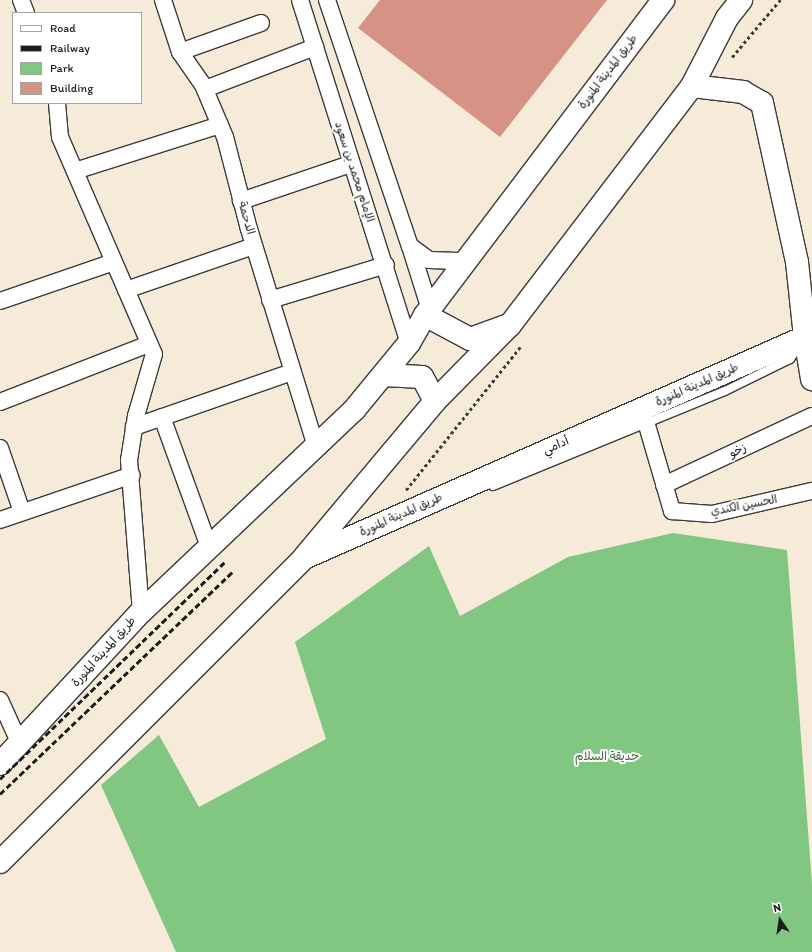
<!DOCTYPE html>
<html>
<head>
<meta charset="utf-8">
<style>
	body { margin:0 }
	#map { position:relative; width:812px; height:952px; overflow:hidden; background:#f5ebd8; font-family:Itim,"Playpen Sans Arabic",sans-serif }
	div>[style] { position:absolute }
	.green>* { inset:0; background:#82c781 }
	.building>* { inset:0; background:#d69284 }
	.path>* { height:2.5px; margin-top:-1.25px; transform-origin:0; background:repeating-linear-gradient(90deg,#3d3b38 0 3px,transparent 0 6px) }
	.roads { filter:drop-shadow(1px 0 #3d3b38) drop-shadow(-1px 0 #3d3b38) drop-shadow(0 1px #3d3b38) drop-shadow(0 -1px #3d3b38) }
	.service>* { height:8px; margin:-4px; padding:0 4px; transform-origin:4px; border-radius:4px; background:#fff }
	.minor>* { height:16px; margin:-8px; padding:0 8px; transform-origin:8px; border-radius:8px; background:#fff }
	.secondary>* { height:22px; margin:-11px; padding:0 11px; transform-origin:11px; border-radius:11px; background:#fff }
	.primary>* { height:22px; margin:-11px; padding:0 11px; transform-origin:11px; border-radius:11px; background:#fff }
	.rail>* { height:3px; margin-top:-1.5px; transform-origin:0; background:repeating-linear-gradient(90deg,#1c1c1c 0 6px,transparent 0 9px) }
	span { translate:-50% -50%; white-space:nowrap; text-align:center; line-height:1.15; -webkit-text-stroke:4px #fff; paint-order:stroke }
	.street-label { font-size:12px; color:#1c1c1c }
	.park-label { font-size:12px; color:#456044 }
	.legend { position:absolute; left:12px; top:12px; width:130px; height:92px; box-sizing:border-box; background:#fff; border:1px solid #a4a4a4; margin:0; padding:5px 7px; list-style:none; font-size:12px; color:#1c1c1c }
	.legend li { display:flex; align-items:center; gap:8px; height:20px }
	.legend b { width:20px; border:1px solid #a4a4a4 }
	.north { position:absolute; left:760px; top:900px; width:40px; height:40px; -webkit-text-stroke:3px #fff; paint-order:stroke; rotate:347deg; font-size:11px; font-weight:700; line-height:16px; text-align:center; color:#1c1c1c }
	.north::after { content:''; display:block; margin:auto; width:14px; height:18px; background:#1c1c1c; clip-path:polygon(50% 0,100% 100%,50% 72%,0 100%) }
</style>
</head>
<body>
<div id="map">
	<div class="green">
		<div style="clip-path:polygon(673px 533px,787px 550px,812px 884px,812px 952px,176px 952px,101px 785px,159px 735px,199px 807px,326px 739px,295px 642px,429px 546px,460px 616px,568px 557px)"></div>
	</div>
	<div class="building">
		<div style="clip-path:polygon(380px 0,607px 0,500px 137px,358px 28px)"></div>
	</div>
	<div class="path">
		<div style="left:732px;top:57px;width:75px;rotate:-49.9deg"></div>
		<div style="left:406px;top:490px;width:183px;rotate:-51.4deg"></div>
	</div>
	<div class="roads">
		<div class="service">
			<div style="left:493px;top:486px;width:251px;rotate:-22.3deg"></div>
			<div style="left:725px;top:391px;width:72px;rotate:-26.2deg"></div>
			<div style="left:790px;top:359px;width:16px;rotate:-55deg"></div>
		</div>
		<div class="minor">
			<div style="left:21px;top:0;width:14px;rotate:69deg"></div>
			<div style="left:163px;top:0;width:55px;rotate:71.9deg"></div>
			<div style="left:180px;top:52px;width:40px;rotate:55.1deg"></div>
			<div style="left:203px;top:85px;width:56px;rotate:67.1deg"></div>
			<div style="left:225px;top:137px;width:95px;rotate:75.4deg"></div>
			<div style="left:249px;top:229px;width:224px;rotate:72.9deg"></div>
			<div style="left:300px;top:0;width:360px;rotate:72.4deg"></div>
			<div style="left:327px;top:0;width:260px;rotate:71.4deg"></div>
			<div style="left:410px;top:246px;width:24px;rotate:36deg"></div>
			<div style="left:429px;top:260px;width:37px;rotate:2deg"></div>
			<div style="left:180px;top:52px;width:86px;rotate:-19.7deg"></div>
			<div style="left:205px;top:89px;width:118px;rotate:-20.9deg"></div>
			<div style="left:57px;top:103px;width:34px;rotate:85deg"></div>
			<div style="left:60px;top:137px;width:236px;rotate:66.6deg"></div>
			<div style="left:154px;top:354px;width:65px;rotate:106.2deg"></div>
			<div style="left:136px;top:416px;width:45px;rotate:99deg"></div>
			<div style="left:129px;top:460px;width:152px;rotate:85.5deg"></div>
			<div style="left:75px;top:171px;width:152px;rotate:-17.6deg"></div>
			<div style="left:241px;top:201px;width:115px;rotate:-18.7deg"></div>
			<div style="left:410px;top:246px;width:67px;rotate:72.6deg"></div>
			<div style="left:126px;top:290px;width:135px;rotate:-19deg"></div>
			<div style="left:270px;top:300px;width:121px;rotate:-16.8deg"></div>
			<div style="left:0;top:301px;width:120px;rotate:-18.9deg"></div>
			<div style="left:0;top:402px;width:160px;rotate:-21.3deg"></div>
			<div style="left:162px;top:417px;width:138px;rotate:70.1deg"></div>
			<div style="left:646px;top:422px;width:93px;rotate:73.7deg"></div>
			<div style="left:672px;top:511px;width:40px;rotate:4.3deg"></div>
			<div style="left:712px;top:514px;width:103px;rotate:-13deg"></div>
			<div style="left:134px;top:427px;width:167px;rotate:-19.2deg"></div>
			<div style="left:0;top:448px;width:68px;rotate:71deg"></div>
			<div style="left:664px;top:485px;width:163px;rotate:-25deg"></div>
			<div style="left:0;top:520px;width:139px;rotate:-18.8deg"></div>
			<div style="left:0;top:700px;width:48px;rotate:65.6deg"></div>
		</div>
		<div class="secondary">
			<div style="left:805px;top:337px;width:43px;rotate:80.5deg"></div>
		</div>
		<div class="primary">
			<div style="left:425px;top:315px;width:51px;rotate:28.1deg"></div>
			<div style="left:470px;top:339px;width:38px;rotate:-20deg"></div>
			<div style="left:435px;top:401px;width:107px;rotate:-45.4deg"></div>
			<div style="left:510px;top:325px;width:300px;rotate:-52.7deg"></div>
			<div style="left:692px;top:86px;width:76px;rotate:-62.8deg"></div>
			<div style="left:727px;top:18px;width:23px;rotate:-52deg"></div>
			<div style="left:306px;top:555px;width:201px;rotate:-50deg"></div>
			<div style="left:435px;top:401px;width:27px;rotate:-118deg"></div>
			<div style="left:422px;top:377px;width:39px;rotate:-177deg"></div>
			<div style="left:0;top:764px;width:207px;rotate:-47.2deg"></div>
			<div style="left:141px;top:612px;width:294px;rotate:-43.5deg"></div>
			<div style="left:354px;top:410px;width:87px;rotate:-50.6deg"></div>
			<div style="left:409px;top:343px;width:32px;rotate:-60deg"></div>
			<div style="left:425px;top:315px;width:395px;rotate:-52.9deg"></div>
			<div style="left:0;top:862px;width:430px;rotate:-45deg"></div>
			<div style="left:304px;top:558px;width:548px;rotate:-23.8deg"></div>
			<div style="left:805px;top:337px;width:75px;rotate:-96.1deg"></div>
			<div style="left:797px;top:262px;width:163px;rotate:-102.4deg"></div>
			<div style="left:762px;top:103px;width:22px;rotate:-150deg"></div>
			<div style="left:743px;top:92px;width:51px;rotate:-173.3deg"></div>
		</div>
	</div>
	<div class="rail">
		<div style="left:0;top:779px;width:313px;rotate:-44deg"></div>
		<div style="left:0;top:794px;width:323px;rotate:-43.7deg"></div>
	</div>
	<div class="street-label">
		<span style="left:608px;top:72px;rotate:-53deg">طريق المدينة المنورة</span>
		<span style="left:354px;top:172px;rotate:72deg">الإمام محمد بن سعود</span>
		<span style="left:246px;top:218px;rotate:74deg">الدحمة</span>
		<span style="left:697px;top:385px;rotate:-24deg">طريق المدينة المنورة</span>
		<span style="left:556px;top:446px;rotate:-23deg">أدامي</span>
		<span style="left:738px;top:451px;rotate:-25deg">زخو</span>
		<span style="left:744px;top:506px;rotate:-11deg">الحسين الكندي</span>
		<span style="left:401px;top:515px;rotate:-24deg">طريق المدينة المنورة</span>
		<span style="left:104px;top:652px;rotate:-48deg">طريق المدينة المنورة</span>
	</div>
	<div class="park-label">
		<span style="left:607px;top:757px">حديقة السلام</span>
	</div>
	<ul class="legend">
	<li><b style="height:5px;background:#fff"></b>Road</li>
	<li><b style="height:5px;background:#1c1c1c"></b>Railway</li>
	<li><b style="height:11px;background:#82c781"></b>Park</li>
	<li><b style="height:11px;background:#d69284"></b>Building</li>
	</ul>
	<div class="north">N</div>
</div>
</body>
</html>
